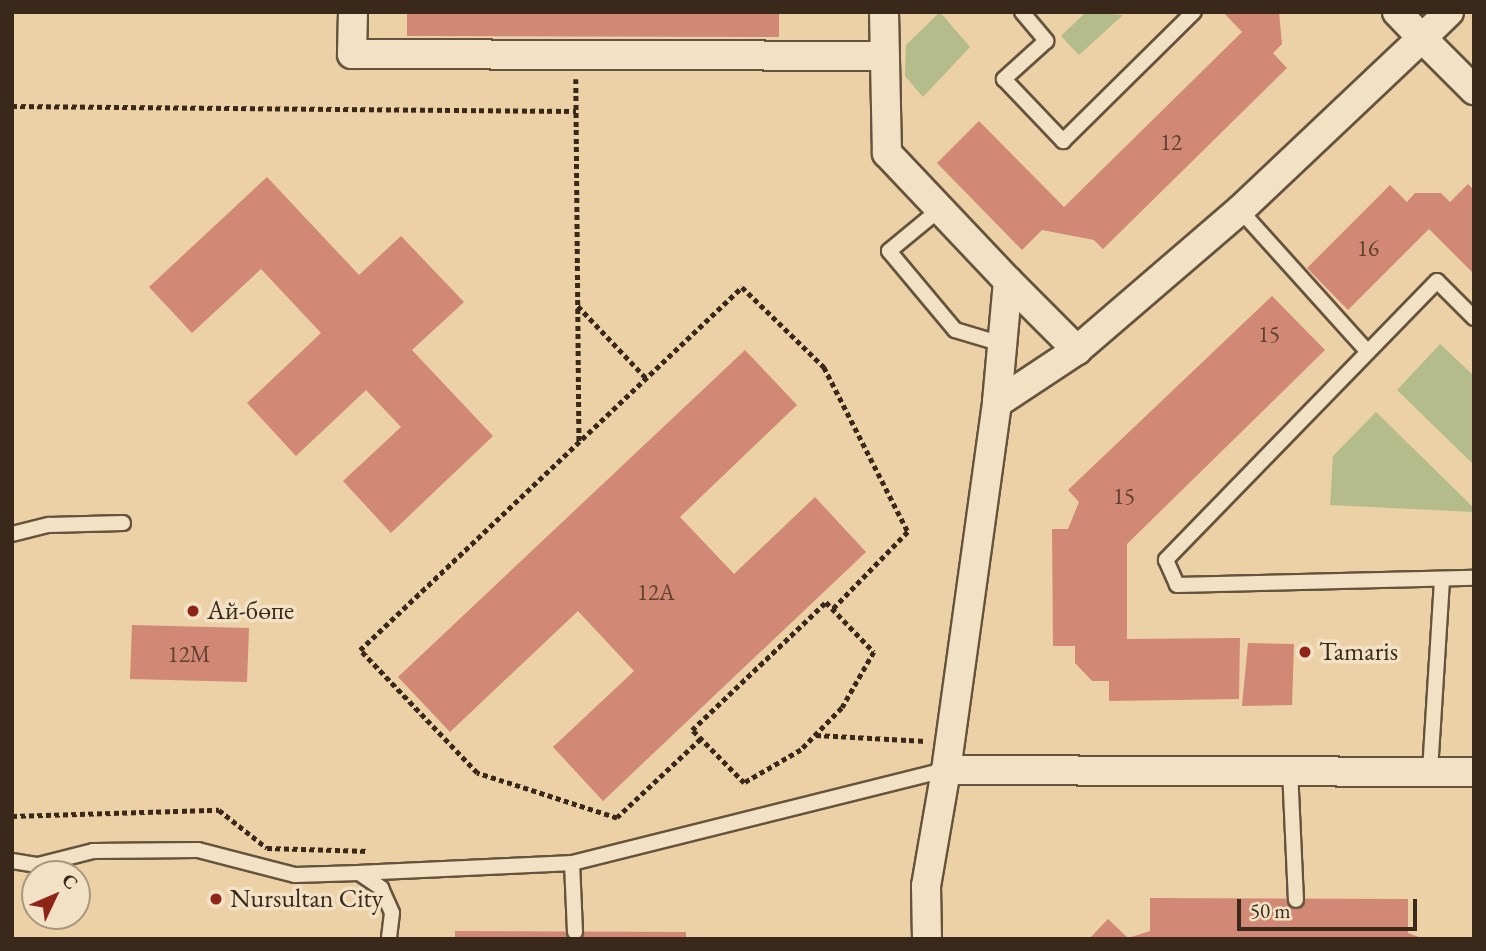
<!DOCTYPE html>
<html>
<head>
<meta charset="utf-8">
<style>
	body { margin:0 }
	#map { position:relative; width:1486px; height:951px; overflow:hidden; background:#ebd1a5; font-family:"EB Garamond",serif }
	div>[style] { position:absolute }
	.green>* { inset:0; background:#b3bc8a }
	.building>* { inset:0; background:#d18874 }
	.path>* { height:4.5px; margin-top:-2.25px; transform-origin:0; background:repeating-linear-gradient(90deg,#3a291a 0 5px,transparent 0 8.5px) }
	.roads { filter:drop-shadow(2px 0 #66533d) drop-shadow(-2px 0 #66533d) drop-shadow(0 2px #66533d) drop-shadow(0 -2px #66533d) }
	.lane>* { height:14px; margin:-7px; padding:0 7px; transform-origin:7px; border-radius:7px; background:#f2e1c4 }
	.street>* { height:28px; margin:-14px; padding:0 14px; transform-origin:14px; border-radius:14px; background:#f2e1c4 }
	.dots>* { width:19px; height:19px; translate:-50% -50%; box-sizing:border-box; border:4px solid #f2e1c4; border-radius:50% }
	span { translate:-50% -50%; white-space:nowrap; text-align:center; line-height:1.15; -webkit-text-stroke:7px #f2e1c4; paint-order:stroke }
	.number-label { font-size:23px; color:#604130 }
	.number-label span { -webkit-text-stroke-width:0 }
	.poi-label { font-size:26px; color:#3a291a }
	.left { translate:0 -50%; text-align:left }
	.frame { position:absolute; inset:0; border:14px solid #3a291a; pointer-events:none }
	.north { position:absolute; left:21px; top:860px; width:70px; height:70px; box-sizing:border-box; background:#f2e1c4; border:2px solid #a89780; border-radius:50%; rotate:46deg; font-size:19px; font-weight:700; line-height:28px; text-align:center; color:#3a291a }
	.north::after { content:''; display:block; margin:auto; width:24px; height:32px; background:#8f2418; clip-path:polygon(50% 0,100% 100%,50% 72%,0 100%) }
	.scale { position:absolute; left:1237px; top:899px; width:180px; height:32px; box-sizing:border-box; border:4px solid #3a291a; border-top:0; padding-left:9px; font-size:21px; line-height:24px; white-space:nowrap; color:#3a291a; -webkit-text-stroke:5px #f2e1c4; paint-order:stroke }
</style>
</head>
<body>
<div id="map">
	<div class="green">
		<div style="clip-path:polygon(940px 12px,970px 47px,923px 97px,905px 76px,906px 45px)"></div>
		<div style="clip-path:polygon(1086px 12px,1123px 15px,1079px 55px,1061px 36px)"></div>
		<div style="clip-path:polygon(1440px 344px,1474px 376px,1474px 465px,1397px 390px)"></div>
		<div style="clip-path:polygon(1376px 412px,1474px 508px,1474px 512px,1330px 505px,1333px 456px)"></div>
	</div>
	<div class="building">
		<div style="clip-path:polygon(407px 12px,779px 12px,779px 37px,407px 36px)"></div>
		<div style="clip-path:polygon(1223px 12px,1279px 12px,1282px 44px,1273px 53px,1287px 68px,1103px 249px,1094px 240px,1042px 230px,1022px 250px,937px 163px,979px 121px,1064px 207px,1242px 32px)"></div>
		<div style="clip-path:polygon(267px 177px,359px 275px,401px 236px,464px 302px,412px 350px,493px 436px,391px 533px,343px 481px,401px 427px,366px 390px,296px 456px,247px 403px,321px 333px,261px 269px,192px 333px,149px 287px)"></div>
		<div style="clip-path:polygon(1468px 184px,1474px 190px,1474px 274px,1429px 229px,1348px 310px,1307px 268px,1390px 185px,1407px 202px,1415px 193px,1441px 193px,1450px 202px)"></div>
		<div style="clip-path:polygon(1272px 296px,1325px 350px,1127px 544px,1127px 639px,1240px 638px,1239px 699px,1109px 701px,1109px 681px,1092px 681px,1075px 663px,1075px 646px,1053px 646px,1052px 529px,1068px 529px,1079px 502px,1068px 490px)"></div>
		<div style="clip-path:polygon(745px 350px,797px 405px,680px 517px,734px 574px,815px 497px,866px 552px,603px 801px,553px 747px,634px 671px,578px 611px,450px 732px,398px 677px)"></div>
		<div style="clip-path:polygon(132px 625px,249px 628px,247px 682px,130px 679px)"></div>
		<div style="clip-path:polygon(1248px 643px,1294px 644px,1292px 705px,1242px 706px)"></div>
		<div style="clip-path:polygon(1150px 898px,1408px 899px,1408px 933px,1424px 939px,1089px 939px,1108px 919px,1128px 938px,1150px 931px)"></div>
		<div style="clip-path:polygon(455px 931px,686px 932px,686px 939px,455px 939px)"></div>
	</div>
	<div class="path">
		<div style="left:576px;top:79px;width:362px;rotate:89.5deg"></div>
		<div style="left:12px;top:106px;width:564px;rotate:0.51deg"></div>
		<div style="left:578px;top:306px;width:99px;rotate:46.6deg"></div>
		<div style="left:826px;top:602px;width:69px;rotate:46.2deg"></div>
		<div style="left:874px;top:652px;width:64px;rotate:119.7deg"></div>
		<div style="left:842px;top:708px;width:59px;rotate:134.3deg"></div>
		<div style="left:801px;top:750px;width:66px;rotate:149.9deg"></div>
		<div style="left:744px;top:783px;width:74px;rotate:-134.5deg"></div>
		<div style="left:692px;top:730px;width:185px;rotate:-43.7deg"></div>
		<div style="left:816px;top:735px;width:110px;rotate:3.1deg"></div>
		<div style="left:701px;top:739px;width:115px;rotate:136.8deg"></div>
		<div style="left:617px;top:818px;width:147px;rotate:-162.2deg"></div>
		<div style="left:477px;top:773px;width:170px;rotate:-133.6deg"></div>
		<div style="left:360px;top:650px;width:527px;rotate:-43.54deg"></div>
		<div style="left:742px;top:287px;width:115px;rotate:44.3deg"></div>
		<div style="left:824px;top:367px;width:185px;rotate:63deg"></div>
		<div style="left:908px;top:532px;width:107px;rotate:134.2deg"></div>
		<div style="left:12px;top:816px;width:207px;rotate:-1.7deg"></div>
		<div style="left:219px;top:810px;width:61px;rotate:38.4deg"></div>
		<div style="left:267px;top:848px;width:102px;rotate:1.7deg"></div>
	</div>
	<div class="roads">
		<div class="lane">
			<div style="left:1022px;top:12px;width:38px;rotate:50deg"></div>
			<div style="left:1046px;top:41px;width:57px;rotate:137.9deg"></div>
			<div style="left:1004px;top:79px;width:86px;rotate:46.4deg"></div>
			<div style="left:1063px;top:141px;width:184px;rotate:-44.6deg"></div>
			<div style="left:940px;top:209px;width:66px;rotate:140.5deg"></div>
			<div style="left:889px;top:251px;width:103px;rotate:50.1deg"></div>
			<div style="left:955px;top:330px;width:49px;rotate:16.6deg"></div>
			<div style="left:1240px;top:210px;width:188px;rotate:48deg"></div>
			<div style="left:1474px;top:318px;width:52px;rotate:-135deg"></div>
			<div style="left:1437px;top:281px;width:389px;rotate:134.2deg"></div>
			<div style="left:1166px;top:560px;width:27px;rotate:66deg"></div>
			<div style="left:1177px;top:585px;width:297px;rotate:-1.4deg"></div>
			<div style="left:12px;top:534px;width:38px;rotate:-14deg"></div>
			<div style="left:49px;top:525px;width:74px;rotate:-1.5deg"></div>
			<div style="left:1290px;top:769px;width:131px;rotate:87.4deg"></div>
			<div style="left:1430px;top:771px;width:192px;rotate:-86.4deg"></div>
			<div style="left:12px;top:861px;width:26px;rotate:9deg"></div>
			<div style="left:38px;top:865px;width:57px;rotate:-14.3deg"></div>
			<div style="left:93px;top:851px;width:105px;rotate:-0.5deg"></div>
			<div style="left:198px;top:850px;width:100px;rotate:14.5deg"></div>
			<div style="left:295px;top:875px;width:64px;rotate:-1.8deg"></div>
			<div style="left:359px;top:873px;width:27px;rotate:34deg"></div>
			<div style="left:381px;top:888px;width:27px;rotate:66deg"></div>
			<div style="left:392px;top:913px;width:26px;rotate:97deg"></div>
			<div style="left:572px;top:863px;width:69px;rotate:87.5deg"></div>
			<div style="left:359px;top:873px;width:213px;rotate:-2.7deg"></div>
			<div style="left:572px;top:863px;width:385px;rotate:-14deg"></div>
		</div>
		<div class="street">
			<div style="left:353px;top:12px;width:42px;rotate:91.4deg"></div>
			<div style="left:352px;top:54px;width:533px;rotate:0.21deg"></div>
			<div style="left:884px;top:12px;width:141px;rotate:88.8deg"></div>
			<div style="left:887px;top:153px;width:176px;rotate:46.6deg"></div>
			<div style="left:1008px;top:281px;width:122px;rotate:95.2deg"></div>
			<div style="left:997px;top:403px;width:96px;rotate:-33.5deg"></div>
			<div style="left:1077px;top:350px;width:215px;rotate:-40.7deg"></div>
			<div style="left:1240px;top:210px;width:250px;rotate:-43.4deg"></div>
			<div style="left:1422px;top:38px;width:36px;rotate:-134deg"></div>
			<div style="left:1449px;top:12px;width:37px;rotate:136deg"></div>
			<div style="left:1422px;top:38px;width:74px;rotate:45deg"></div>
			<div style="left:1008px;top:281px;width:98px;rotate:45deg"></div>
			<div style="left:997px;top:403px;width:371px;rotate:97.9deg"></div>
			<div style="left:946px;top:770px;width:528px;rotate:0.22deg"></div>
			<div style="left:927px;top:939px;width:53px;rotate:-91.1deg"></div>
			<div style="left:926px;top:886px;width:118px;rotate:-80.2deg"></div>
		</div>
	</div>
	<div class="dots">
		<div style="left:193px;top:611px;background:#8f2418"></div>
		<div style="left:1305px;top:652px;background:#8f2418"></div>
		<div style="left:216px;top:899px;background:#8f2418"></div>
	</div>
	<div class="number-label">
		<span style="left:1171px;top:142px">12</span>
		<span style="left:1368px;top:248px">16</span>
		<span style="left:1269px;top:334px">15</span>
		<span style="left:1124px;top:496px">15</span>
		<span style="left:656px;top:592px">12А</span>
		<span style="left:189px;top:654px">12М</span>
	</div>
	<div class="poi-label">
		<span class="left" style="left:207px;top:611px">Ай-бөпе</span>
		<span class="left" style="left:1319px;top:652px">Tamaris</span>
		<span class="left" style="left:230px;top:899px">Nursultan City</span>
	</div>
	<div class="frame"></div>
	<div class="north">С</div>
	<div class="scale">50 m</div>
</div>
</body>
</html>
